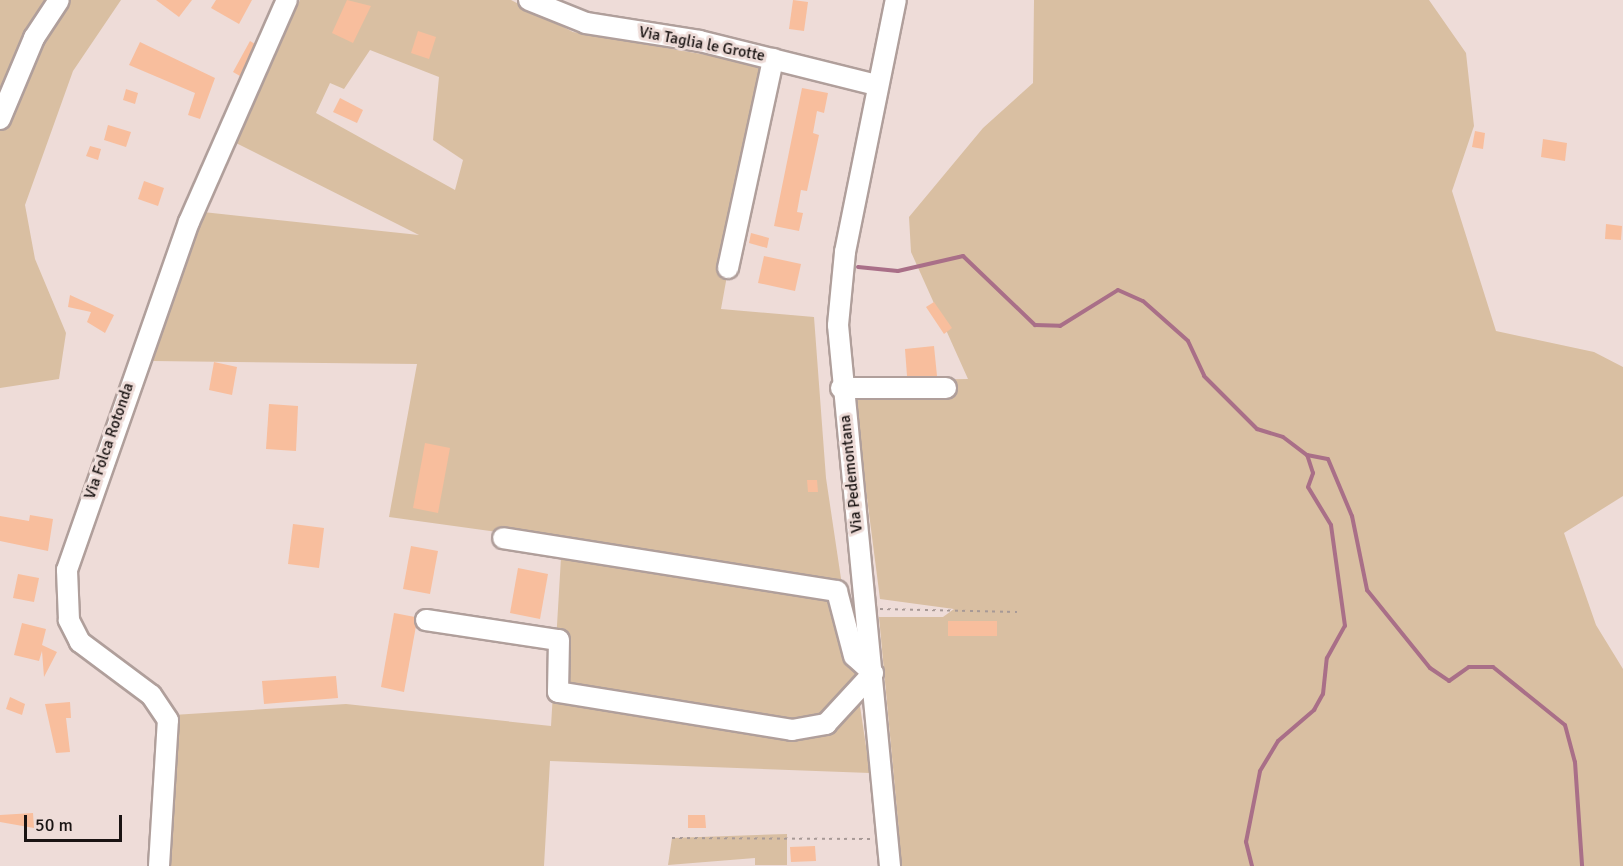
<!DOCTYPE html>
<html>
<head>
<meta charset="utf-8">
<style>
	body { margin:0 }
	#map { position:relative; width:1623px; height:866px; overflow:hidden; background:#eedcd8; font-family:Signika,sans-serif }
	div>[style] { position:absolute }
	.green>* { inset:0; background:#d9bfa2 }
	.stream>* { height:4px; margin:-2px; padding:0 2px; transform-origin:2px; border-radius:2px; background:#a96f88 }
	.building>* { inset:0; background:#f8be9d }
	.path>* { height:2px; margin-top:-1px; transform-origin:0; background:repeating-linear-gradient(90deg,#a79996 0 3px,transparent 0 7.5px) }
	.roads { filter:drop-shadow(2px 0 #b09f9b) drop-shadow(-2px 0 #b09f9b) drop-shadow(0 2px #b09f9b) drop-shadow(0 -2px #b09f9b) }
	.minor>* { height:20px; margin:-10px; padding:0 10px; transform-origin:10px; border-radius:10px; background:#fff }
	span { translate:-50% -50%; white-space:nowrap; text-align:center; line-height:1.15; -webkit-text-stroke:6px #eedcd8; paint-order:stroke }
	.street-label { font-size:16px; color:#1a1413 }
	.scale { position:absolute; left:24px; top:815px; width:98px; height:27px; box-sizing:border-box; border:3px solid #1a1413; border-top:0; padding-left:8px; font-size:18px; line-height:21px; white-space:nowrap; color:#1a1413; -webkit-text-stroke:4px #eedcd8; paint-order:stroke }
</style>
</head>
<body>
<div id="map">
	<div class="green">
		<div style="clip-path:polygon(0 0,121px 0,73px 71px,25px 205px,35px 259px,66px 333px,59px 379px,0 388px)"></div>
		<div style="clip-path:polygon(evenodd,300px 0,511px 0,573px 32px,765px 65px,721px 309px,814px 317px,826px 478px,870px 773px,550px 761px,544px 866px,167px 866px,173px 715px,346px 704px,551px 726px,562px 541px,389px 517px,417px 364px,153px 361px,203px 212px,419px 235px,232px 141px,300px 0,370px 50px,439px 77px,433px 140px,463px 160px,455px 190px,316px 113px,330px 83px,344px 89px,370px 50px)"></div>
		<div style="clip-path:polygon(1034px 0,1429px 0,1466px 53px,1474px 126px,1452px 191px,1496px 331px,1594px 352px,1623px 367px,1623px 496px,1564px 533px,1596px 625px,1623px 669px,1623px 866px,890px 866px,890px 839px,899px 832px,879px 617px,943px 617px,954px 609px,880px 599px,852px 381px,968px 379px,911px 252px,909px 217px,983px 128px,1033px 83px)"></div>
		<div style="clip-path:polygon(787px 834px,787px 865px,755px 865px,755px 858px,668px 865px,672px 838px)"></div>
	</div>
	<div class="stream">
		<div style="left:858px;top:267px;width:40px;rotate:5.7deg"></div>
		<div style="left:898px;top:271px;width:67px;rotate:-13deg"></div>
		<div style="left:963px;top:256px;width:100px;rotate:43.8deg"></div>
		<div style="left:1035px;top:325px;width:25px;rotate:2deg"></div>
		<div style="left:1060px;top:326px;width:68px;rotate:-31.8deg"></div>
		<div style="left:1118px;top:290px;width:27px;rotate:24deg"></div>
		<div style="left:1143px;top:301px;width:60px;rotate:41.6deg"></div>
		<div style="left:1188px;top:341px;width:38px;rotate:65deg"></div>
		<div style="left:1204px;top:376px;width:75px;rotate:45deg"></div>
		<div style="left:1257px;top:429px;width:27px;rotate:17deg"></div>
		<div style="left:1283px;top:437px;width:30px;rotate:37deg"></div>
		<div style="left:1307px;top:455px;width:21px;rotate:11deg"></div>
		<div style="left:1328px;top:459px;width:62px;rotate:67.2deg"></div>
		<div style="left:1352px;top:516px;width:76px;rotate:78.5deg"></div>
		<div style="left:1367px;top:590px;width:100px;rotate:51.1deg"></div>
		<div style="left:1430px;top:668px;width:23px;rotate:34deg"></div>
		<div style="left:1449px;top:681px;width:24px;rotate:-35deg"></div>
		<div style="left:1469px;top:667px;width:24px"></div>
		<div style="left:1493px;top:667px;width:92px;rotate:38.9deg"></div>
		<div style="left:1565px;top:725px;width:38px;rotate:75deg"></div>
		<div style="left:1575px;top:762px;width:104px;rotate:86.1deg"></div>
		<div style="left:1252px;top:866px;width:25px;rotate:-104deg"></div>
		<div style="left:1246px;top:842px;width:72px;rotate:-78.8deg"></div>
		<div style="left:1260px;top:771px;width:35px;rotate:-59deg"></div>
		<div style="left:1278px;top:741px;width:48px;rotate:-40.7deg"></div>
		<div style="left:1314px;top:710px;width:18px;rotate:-61deg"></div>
		<div style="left:1323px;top:694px;width:36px;rotate:-84deg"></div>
		<div style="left:1327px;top:658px;width:37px;rotate:-61deg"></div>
		<div style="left:1345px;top:626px;width:102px;rotate:-97.9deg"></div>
		<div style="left:1331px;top:525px;width:44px;rotate:-121.2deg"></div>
		<div style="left:1308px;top:487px;width:15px;rotate:-70deg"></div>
		<div style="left:1313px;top:473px;width:19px;rotate:-108deg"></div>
	</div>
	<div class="building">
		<div style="clip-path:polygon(156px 0,192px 0,179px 17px)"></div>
		<div style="clip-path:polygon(216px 0,252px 0,239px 24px,211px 8px)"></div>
		<div style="clip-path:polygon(347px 0,371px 6px,353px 43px,332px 33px)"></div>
		<div style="clip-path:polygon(793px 0,808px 2px,804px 31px,789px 29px)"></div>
		<div style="clip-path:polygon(418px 31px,436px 37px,429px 59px,411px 53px)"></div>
		<div style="clip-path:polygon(250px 41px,255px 44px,240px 76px,233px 72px)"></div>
		<div style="clip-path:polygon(140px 42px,215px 78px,200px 119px,188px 115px,195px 93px,129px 65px)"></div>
		<div style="clip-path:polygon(802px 88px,828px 93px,824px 113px,817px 111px,813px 133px,819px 135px,807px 191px,801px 190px,797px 212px,803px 213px,799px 231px,774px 226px)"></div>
		<div style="clip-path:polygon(126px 89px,138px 93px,135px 104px,123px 100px)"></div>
		<div style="clip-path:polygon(340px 98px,363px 110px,357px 123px,333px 112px)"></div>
		<div style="clip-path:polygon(108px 125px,131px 132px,126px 147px,104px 140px)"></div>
		<div style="clip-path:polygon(1475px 131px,1485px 133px,1483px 149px,1472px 147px)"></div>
		<div style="clip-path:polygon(1543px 139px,1567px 143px,1565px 161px,1541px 157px)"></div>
		<div style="clip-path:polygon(90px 146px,101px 149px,98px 160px,86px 156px)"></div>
		<div style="clip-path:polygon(144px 181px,164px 188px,158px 206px,138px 199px)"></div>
		<div style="clip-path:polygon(1606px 224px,1622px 226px,1621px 240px,1605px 239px)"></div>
		<div style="clip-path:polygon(751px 233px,769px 238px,767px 248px,749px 243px)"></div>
		<div style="clip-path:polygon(764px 256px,801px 264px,795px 291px,758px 283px)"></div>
		<div style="clip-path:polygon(70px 295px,114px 315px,105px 333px,87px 322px,91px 312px,68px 307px)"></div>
		<div style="clip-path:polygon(934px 302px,952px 328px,944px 334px,926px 307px)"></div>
		<div style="clip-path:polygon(934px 346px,937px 376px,907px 376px,905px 349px)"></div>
		<div style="clip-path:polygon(214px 362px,237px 367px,232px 395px,209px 390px)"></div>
		<div style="clip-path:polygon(269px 404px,298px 406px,296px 451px,266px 449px)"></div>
		<div style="clip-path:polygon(425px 443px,450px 448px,438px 513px,413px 508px)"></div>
		<div style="clip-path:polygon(807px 480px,817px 480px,818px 492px,808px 492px)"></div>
		<div style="clip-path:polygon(30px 515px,53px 519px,48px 551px,0 541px,0 516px,29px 521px)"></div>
		<div style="clip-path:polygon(293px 524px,324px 528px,319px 568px,288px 564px)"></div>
		<div style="clip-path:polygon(411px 546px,438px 551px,430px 594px,403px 589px)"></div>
		<div style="clip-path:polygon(518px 568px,548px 574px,540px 619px,510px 613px)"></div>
		<div style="clip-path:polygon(18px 574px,39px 578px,34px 602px,13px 598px)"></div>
		<div style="clip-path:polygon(394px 613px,415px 617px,416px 626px,404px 692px,381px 687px)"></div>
		<div style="clip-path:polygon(948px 621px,997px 621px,997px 636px,948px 636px)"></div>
		<div style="clip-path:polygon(22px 623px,46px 629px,42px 645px,57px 652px,44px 677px,42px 651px,39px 661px,14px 655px)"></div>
		<div style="clip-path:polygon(336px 676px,338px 698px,264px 704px,262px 681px)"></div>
		<div style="clip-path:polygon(10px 697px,25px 704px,22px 715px,6px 709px)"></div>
		<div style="clip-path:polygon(70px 702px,71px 718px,66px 718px,70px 752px,56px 753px,45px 704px)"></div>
		<div style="clip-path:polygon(33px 813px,34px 828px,0 822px,0 815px)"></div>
		<div style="clip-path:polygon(688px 815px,705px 815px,706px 828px,688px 828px)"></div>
		<div style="clip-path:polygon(815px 846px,816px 861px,791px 862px,790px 847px)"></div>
	</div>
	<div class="path">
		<div style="left:880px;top:609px;width:137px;rotate:1.3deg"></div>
		<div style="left:672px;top:838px;width:201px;rotate:0.3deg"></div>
	</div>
	<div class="roads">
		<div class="minor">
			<div style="left:529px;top:0;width:61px;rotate:22deg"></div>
			<div style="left:586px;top:23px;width:115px;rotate:9deg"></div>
			<div style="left:700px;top:41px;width:182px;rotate:14deg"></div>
			<div style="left:0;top:119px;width:88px;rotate:-67.2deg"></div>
			<div style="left:34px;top:38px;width:45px;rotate:-56.7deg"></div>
			<div style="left:728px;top:268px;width:214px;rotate:-77.8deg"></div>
			<div style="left:841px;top:388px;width:105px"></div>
			<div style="left:426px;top:620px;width:134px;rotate:8.6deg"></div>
			<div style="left:559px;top:640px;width:52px;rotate:91.1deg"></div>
			<div style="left:558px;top:692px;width:237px;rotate:9.2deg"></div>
			<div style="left:792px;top:730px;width:35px;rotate:-10deg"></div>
			<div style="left:826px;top:724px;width:69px;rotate:-47.3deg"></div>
			<div style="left:873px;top:673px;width:25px;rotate:-138deg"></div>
			<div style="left:854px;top:656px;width:67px;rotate:-104.7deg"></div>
			<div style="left:837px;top:591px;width:338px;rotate:-171deg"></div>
			<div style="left:159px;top:866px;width:146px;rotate:-86.5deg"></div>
			<div style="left:168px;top:720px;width:30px;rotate:-124deg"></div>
			<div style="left:151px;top:695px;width:89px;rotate:-143.3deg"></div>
			<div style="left:80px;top:642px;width:25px;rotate:-117deg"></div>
			<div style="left:69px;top:620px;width:50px;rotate:-92.3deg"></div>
			<div style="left:67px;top:570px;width:369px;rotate:-70.7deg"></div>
			<div style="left:189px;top:222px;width:243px;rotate:-66.2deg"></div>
			<div style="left:890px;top:866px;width:543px;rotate:-95.49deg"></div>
			<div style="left:838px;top:325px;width:73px;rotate:-84.5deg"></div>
			<div style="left:845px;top:252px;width:257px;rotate:-78.6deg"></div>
		</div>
	</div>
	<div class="street-label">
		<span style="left:702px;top:44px;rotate:11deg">Via Taglia le Grotte</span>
		<span style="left:109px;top:441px;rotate:-71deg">Via Folca Rotonda</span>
		<span style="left:851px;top:474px;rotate:-96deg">Via Pedemontana</span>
	</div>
	<div class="scale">50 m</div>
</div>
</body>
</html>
